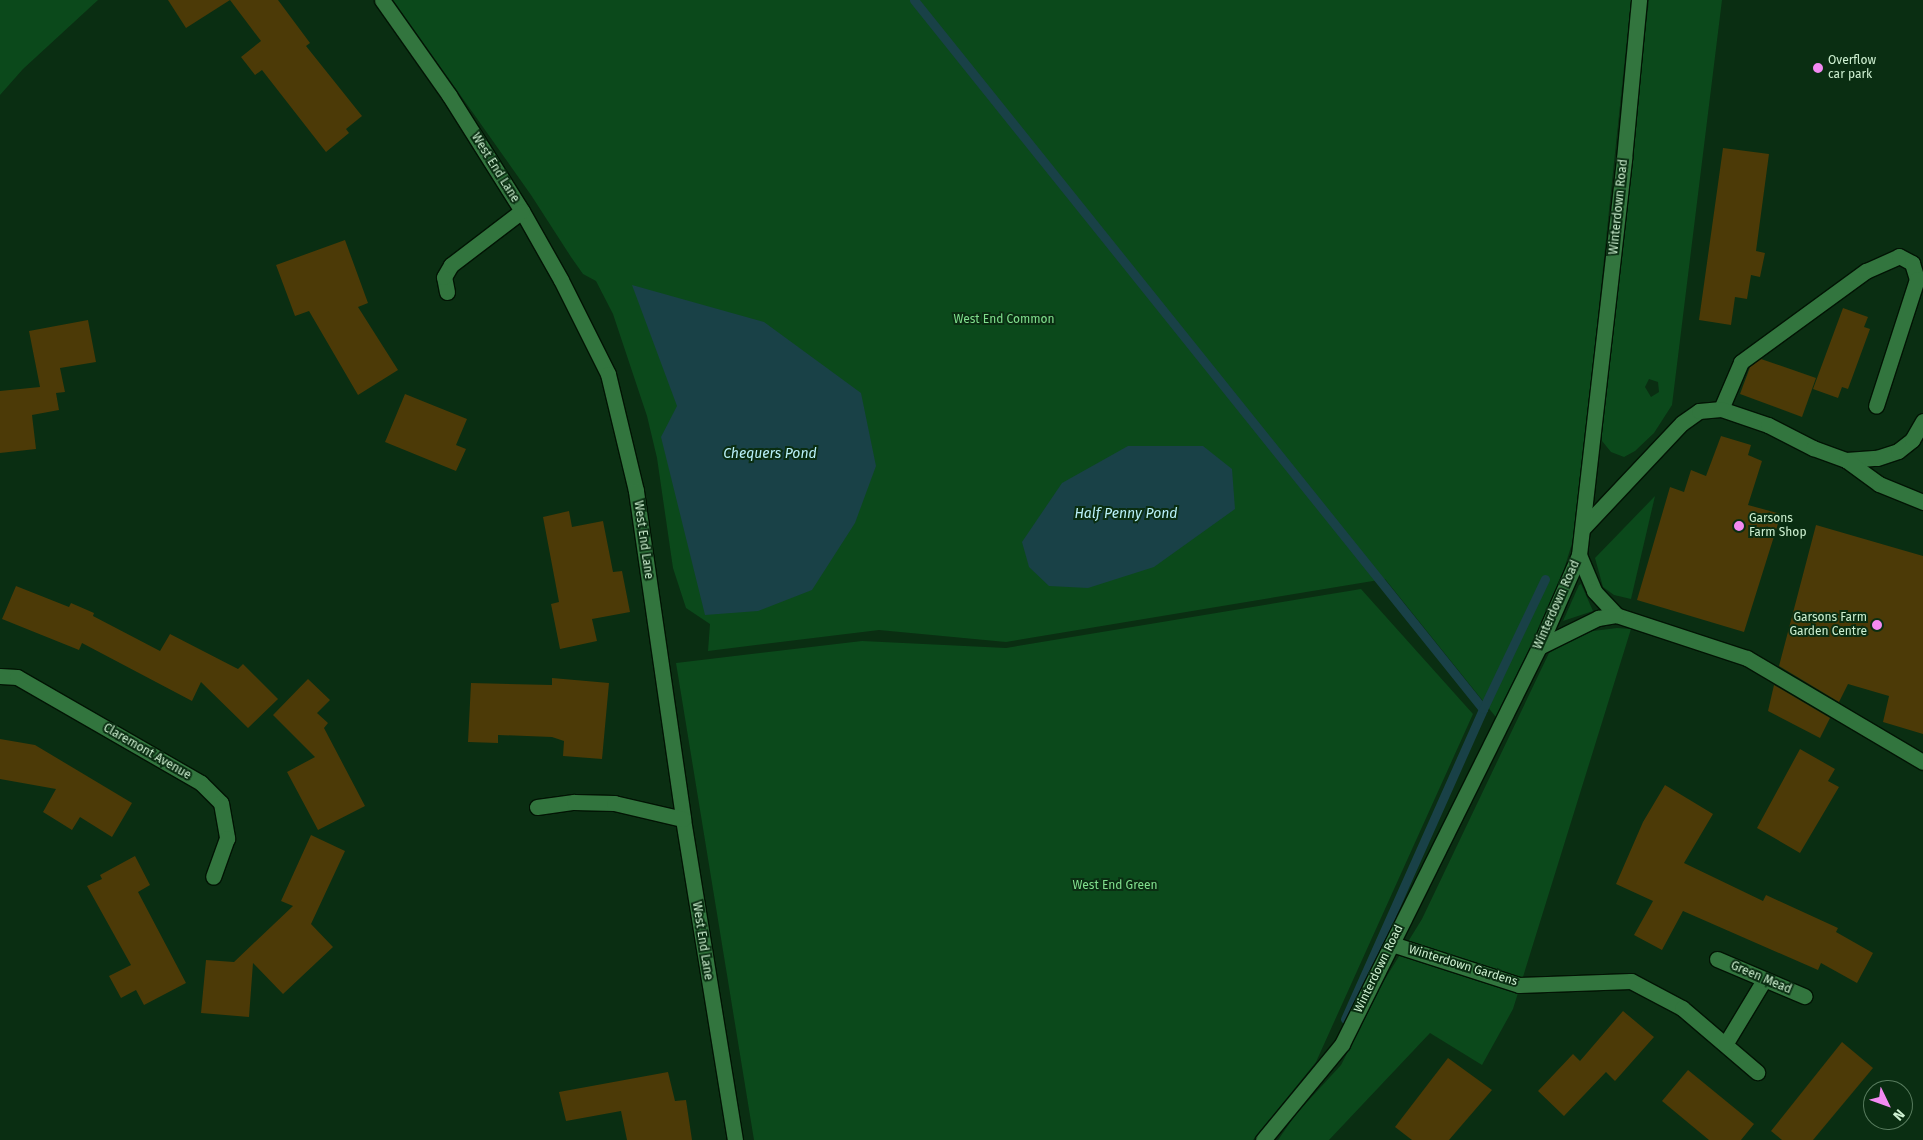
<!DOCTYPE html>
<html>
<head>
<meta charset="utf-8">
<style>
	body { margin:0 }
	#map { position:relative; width:1923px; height:1140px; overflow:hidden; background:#0a2e12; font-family:"Fira Sans",sans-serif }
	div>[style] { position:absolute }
	.green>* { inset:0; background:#0b491b }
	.water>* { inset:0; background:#194147 }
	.stream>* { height:9px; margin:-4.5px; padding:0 4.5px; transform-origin:4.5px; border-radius:4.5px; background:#194147 }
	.building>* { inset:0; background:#4c3a07 }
	.roads { filter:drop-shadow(1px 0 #021404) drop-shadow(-1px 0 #021404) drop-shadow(0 1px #021404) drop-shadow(0 -1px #021404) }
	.minor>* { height:15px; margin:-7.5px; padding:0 7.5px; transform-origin:7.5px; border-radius:7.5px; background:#32753e }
	.dots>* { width:14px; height:14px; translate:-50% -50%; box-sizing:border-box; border:2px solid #0a2e12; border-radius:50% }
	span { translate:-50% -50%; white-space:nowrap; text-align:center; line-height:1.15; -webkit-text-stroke:4px #0a2e12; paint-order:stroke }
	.poi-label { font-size:12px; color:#cef0d1 }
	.left { translate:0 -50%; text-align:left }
	.right { translate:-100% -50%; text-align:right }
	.street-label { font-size:12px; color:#cef0d1 }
	.park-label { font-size:12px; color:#81df8e }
	.water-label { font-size:14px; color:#b8f0f8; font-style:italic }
	.north { position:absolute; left:1863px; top:1080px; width:50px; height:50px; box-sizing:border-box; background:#0a2e12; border:1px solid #587c5e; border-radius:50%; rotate:132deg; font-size:14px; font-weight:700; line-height:20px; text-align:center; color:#cef0d1 }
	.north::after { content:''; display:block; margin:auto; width:18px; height:22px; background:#f38af2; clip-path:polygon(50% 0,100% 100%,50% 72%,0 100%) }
</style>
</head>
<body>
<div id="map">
	<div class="green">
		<div style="clip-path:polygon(0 0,98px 0,23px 69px,0 95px)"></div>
		<div style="clip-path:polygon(393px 0,1631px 0,1589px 402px,1581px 514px,1558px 589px,1499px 721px,1385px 579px,1006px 642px,879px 630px,708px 651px,710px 624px,686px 608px,673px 568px,657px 458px,647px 416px,613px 314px,596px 281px,583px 274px,571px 257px,531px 195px)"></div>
		<div style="clip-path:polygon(evenodd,1649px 0,1722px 0,1672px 405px,1654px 433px,1635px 451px,1624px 457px,1611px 452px,1602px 441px,1599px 423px,1649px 0,1649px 379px,1658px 382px,1659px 392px,1651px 397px,1645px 387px,1649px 379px)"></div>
		<div style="clip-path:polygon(1655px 496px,1631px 599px,1614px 595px,1603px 587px,1595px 558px)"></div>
		<div style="clip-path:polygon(1581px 584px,1593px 611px,1563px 621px,1579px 585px)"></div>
		<div style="clip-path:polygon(1361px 589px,1473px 714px,1316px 1062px,1253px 1140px,754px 1140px,676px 663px,862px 641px,1006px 648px)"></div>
		<div style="clip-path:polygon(1617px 628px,1631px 629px,1513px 1009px,1482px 1065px,1430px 1033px,1329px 1140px,1278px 1140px,1296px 1114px,1341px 1065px,1385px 979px,1422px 919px,1549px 653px,1585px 632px)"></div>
	</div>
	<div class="water">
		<div style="clip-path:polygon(632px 285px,764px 322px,861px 393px,876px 466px,855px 523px,812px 590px,758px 611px,705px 615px,661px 437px,677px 406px)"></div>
		<div style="clip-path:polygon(1128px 446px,1203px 446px,1232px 469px,1235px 509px,1154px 567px,1088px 588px,1049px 586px,1029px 567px,1022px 542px,1062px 483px)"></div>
	</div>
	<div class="stream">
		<div style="left:914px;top:0;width:909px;rotate:51.25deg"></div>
		<div style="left:1345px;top:1019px;width:339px;rotate:-66deg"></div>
		<div style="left:1483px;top:709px;width:144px;rotate:-64.5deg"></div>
	</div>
	<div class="building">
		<div style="clip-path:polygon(168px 0,230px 0,186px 28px)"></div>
		<div style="clip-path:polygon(230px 0,278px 0,310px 43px,306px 46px,362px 116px,346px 129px,349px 133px,326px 152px,262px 70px,255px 75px,241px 57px,261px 41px)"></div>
		<div style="clip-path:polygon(1723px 148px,1769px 154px,1756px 251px,1765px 253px,1760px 277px,1751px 275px,1747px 299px,1735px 297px,1731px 325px,1699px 320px)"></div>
		<div style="clip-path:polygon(345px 240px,368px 303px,358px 307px,398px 370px,358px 395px,309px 311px,295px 316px,276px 265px)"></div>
		<div style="clip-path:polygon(1843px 308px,1868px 317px,1864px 327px,1870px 329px,1848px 389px,1842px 387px,1838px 398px,1813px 389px)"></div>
		<div style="clip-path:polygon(88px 320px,96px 362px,60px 368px,65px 392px,56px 393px,59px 410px,32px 415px,36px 449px,0 453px,0 391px,40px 387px,29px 331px)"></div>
		<div style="clip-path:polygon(1761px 359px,1816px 378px,1802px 417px,1740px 394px,1750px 367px)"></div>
		<div style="clip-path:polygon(405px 394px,467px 419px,456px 445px,466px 449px,456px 471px,385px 442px)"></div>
		<div style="clip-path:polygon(1721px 436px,1751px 445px,1748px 455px,1762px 461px,1748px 505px,1781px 514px,1744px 632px,1637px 600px,1670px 487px,1684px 492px,1691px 470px,1706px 476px)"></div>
		<div style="clip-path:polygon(569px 511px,572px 527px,603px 521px,613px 572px,622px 571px,630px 612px,592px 619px,597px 641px,560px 649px,551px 604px,559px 602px,543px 517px)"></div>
		<div style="clip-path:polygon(1816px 525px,1923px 556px,1923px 734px,1883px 722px,1889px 696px,1848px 684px,1839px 702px,1779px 666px)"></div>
		<div style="clip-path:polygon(16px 586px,69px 607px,71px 603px,94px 613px,93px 616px,160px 651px,170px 634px,238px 669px,243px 664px,278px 699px,248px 728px,201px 682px,192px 701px,82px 643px,79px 650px,2px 619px)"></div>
		<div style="clip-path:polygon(552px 678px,609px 683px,602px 759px,563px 756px,564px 741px,552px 737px,498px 735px,498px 743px,468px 742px,471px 683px,552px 685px)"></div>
		<div style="clip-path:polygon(308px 679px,330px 700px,317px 713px,328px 723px,324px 728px,365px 806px,318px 830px,287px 772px,315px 757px,273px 715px)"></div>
		<div style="clip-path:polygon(1774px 685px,1830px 718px,1820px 738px,1768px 711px)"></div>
		<div style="clip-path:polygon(0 739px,35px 745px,132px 803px,112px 837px,80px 817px,72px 830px,43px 812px,56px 789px,0 779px)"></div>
		<div style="clip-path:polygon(1800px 749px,1835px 769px,1828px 781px,1839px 787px,1800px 853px,1757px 828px)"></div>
		<div style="clip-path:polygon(1665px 785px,1713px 814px,1684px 863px,1763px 901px,1766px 895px,1838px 928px,1836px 932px,1873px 953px,1857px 983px,1821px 963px,1818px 970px,1683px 911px,1662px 950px,1634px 935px,1653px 901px,1616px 884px,1643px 822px)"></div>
		<div style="clip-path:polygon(311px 835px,345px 851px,311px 924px,333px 947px,283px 994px,253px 963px,249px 1017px,201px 1013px,206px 960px,234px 962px,293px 906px,281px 901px)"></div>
		<div style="clip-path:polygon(135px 856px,150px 885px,138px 892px,186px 983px,144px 1005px,136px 990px,121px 998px,109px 976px,131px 965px,87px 886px,102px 879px,100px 875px)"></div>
		<div style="clip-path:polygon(1623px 1011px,1654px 1037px,1615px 1081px,1606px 1072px,1564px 1116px,1538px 1091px,1573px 1054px,1580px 1061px)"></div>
		<div style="clip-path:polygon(1842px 1042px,1873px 1068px,1813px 1140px,1782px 1140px,1771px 1131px)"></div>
		<div style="clip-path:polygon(1448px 1058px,1492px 1090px,1449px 1140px,1412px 1140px,1395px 1127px)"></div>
		<div style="clip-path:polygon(1688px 1070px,1754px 1124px,1741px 1140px,1709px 1140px,1662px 1101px)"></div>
		<div style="clip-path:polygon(668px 1072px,675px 1101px,686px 1100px,692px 1140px,627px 1140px,621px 1111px,566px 1121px,559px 1092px)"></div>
	</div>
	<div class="roads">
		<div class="minor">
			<div style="left:382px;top:0;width:116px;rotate:54.8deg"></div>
			<div style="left:449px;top:95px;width:137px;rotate:57.8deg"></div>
			<div style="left:522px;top:211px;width:79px;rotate:60.5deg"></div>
			<div style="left:561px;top:280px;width:105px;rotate:63.4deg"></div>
			<div style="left:608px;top:374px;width:120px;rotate:76.5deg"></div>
			<div style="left:636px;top:491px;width:331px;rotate:81.8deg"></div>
			<div style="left:683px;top:819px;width:325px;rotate:80.8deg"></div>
			<div style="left:447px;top:292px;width:15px;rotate:-101deg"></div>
			<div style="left:444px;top:277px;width:14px;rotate:-60deg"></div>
			<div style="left:451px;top:265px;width:89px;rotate:-37.3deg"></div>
			<div style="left:1721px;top:409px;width:51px;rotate:-66.9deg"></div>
			<div style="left:1741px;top:362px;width:155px;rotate:-36.1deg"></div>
			<div style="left:1866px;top:271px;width:36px;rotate:-24deg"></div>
			<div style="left:1899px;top:256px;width:15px;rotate:28deg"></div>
			<div style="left:1912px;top:263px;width:17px;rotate:73deg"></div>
			<div style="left:1917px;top:279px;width:133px;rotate:107.9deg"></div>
			<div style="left:1846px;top:460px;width:31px;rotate:-4deg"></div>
			<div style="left:1877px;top:458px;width:22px;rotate:-18deg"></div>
			<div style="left:1898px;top:451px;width:18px;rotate:-38deg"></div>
			<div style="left:1912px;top:440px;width:22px;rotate:-60deg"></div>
			<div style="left:1583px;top:528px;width:144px;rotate:-46.7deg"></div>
			<div style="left:1682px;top:423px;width:21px;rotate:-35deg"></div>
			<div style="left:1699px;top:411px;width:22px;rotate:-5deg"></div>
			<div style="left:1721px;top:409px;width:50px;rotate:18.8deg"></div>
			<div style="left:1768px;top:425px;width:51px;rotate:27.1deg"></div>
			<div style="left:1813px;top:448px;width:35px;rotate:20deg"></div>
			<div style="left:1846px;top:460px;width:41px;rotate:36deg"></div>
			<div style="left:1879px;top:484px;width:48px;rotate:22.2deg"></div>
			<div style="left:1579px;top:555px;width:39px;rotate:67deg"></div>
			<div style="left:1594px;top:591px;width:33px;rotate:47deg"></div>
			<div style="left:1616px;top:615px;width:138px;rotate:18.2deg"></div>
			<div style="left:1747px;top:658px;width:204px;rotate:30.6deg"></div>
			<div style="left:1539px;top:647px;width:66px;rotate:-26.2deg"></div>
			<div style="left:1598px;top:618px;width:18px;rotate:-9deg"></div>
			<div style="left:0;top:676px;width:17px;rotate:3deg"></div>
			<div style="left:17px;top:677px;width:212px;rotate:29.9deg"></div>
			<div style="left:201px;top:783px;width:28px;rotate:45deg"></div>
			<div style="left:221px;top:803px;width:36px;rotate:80deg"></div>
			<div style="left:227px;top:838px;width:41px;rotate:109.7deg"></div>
			<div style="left:537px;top:807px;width:37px;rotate:-8deg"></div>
			<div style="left:574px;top:802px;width:40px;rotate:1.4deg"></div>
			<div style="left:614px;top:803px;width:71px;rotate:13.1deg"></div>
			<div style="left:1392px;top:944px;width:133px;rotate:17.9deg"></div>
			<div style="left:1519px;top:985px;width:112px;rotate:-2deg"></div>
			<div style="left:1631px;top:981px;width:58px;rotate:27.9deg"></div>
			<div style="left:1682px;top:1008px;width:99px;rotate:40.5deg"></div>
			<div style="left:1717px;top:959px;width:95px;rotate:23deg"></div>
			<div style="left:1726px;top:1043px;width:74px;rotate:-58.9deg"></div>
			<div style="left:1263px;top:1140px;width:124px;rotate:-50.5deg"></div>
			<div style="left:1342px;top:1044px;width:443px;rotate:-63.6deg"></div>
			<div style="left:1539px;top:647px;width:100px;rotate:-66.5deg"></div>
			<div style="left:1579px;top:555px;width:399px;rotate:-83.5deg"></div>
			<div style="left:1624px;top:159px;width:160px;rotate:-84.6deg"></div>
		</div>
	</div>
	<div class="dots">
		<div style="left:1818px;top:68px;background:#f38af2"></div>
		<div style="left:1739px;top:526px;background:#f38af2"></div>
		<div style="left:1877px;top:625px;background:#f38af2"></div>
	</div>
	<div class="poi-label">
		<span class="left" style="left:1828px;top:68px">Overflow<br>car park</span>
		<span class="left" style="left:1749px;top:526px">Garsons<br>Farm Shop</span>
		<span class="right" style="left:1867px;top:625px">Garsons Farm<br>Garden Centre</span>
	</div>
	<div class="street-label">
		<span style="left:495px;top:168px;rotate:58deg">West End Lane</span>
		<span style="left:1619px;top:207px;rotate:-84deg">Winterdown Road</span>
		<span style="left:643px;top:540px;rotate:82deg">West End Lane</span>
		<span style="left:1557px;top:605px;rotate:-66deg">Winterdown Road</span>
		<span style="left:147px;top:752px;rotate:30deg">Claremont Avenue</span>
		<span style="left:702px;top:941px;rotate:81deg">West End Lane</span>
		<span style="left:1463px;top:966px;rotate:17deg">Winterdown Gardens</span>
		<span style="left:1379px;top:969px;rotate:-64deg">Winterdown Road</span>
		<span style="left:1761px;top:978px;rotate:23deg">Green Mead</span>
	</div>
	<div class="park-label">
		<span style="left:1004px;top:320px">West End Common</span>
		<span style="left:1115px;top:886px">West End Green</span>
	</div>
	<div class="water-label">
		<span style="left:770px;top:454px">Chequers Pond</span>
		<span style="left:1126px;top:514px">Half Penny Pond</span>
	</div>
	<div class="north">N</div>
</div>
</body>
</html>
